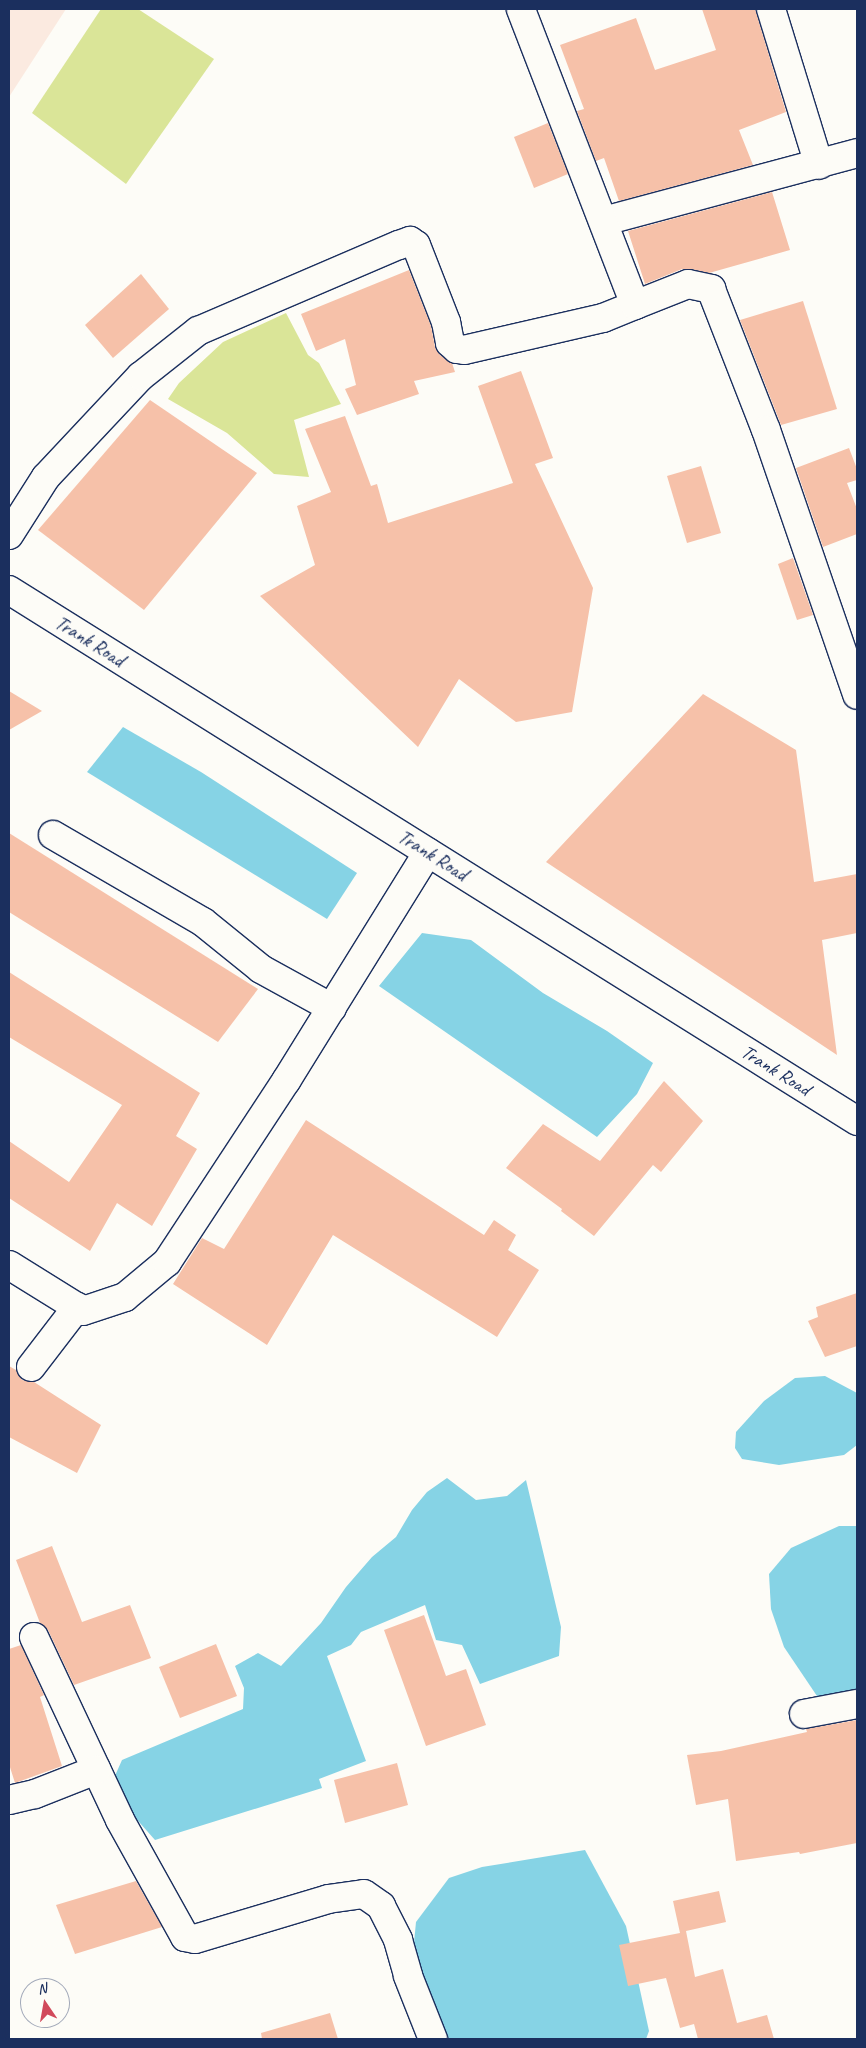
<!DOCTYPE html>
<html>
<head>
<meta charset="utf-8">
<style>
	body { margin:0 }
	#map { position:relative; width:866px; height:2048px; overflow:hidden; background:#fdfcf7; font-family:Caveat,sans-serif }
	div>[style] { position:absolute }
	.built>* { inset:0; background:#fbeae0 }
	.green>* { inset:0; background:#dae598 }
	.water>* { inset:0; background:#86d3e5 }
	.building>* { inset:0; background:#f6c1a9 }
	.roads { filter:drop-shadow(1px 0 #1b2f5e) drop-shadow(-1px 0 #1b2f5e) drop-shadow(0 1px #1b2f5e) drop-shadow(0 -1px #1b2f5e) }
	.street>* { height:28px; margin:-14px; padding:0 14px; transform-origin:14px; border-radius:14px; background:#fdfcf7 }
	.secondary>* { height:28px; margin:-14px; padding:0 14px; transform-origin:14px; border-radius:14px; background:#fdfcf7 }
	span { translate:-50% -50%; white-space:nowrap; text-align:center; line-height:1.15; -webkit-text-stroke:4px #fdfcf7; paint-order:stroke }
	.street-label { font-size:20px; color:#1b2f5e }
	.frame { position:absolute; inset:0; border:10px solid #1b2f5e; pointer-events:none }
	.north { position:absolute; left:20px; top:1978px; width:50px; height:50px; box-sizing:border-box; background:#fdfcf7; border:1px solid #a3aaba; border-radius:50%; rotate:348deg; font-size:14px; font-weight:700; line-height:20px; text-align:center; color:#1b2f5e }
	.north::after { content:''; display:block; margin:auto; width:18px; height:22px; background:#d1495b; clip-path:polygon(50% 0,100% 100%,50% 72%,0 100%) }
</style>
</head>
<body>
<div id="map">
	<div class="built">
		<div style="clip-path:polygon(9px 9px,66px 9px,9px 97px)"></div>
	</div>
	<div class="green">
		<div style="clip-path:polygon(101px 9px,138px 9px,214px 59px,126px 184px,32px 113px)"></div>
		<div style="clip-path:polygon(286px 313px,308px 355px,319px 363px,341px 404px,294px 420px,309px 477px,274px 474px,227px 433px,168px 399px,179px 383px,223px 342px)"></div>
	</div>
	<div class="water">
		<div style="clip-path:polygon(123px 727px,201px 772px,357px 873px,327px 919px,87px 772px)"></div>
		<div style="clip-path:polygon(422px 933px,471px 940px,543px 993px,607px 1031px,653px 1063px,637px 1094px,597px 1137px,379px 986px)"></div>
		<div style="clip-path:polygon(825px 1376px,857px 1393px,857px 1445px,844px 1455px,779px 1465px,742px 1459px,735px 1448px,736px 1432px,764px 1401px,795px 1378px)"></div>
		<div style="clip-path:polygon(447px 1478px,476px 1500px,507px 1496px,526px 1480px,561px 1627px,559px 1656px,480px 1684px,462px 1645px,436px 1640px,425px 1605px,361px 1632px,351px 1645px,327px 1656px,366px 1761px,319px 1779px,322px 1788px,155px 1840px,124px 1805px,114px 1778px,122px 1760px,243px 1709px,244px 1688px,235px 1666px,258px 1653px,281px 1666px,321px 1623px,346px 1587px,372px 1557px,396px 1537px,412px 1510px,427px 1492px)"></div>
		<div style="clip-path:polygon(839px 1526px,857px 1526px,857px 1698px,819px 1699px,784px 1647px,771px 1609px,769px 1574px,791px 1548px)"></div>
		<div style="clip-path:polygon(585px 1850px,626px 1926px,649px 2031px,646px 2039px,448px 2039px,413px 1953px,416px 1922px,449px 1878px,482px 1867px)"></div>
	</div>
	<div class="building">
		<div style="clip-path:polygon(702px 9px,755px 9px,786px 112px,739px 130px,753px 165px,619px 201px,604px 158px,596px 161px,577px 111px,584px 109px,560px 45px,636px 18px,655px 70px,716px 50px)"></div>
		<div style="clip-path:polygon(548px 123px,568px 174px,534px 188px,514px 137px)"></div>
		<div style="clip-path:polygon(772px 192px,790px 250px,709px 273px,691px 269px,682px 269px,645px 284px,628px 231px)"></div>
		<div style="clip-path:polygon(409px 270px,431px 326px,435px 347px,440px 355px,452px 363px,455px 372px,414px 381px,419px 394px,357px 415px,345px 389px,356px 385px,345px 339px,316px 351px,301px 314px)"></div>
		<div style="clip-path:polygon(141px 274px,169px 309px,113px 358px,85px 325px)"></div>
		<div style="clip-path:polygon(803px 301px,837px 409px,781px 425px,740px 320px)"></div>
		<div style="clip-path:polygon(521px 371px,553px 458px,535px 464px,593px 588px,572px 712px,516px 722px,459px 679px,418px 747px,260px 596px,315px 565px,297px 506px,331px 492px,305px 429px,345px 416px,371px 486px,377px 484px,388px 523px,513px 483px,478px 386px)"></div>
		<div style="clip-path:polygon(150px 400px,257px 473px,144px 610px,38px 530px)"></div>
		<div style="clip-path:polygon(849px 448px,857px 469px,857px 480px,847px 483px,857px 509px,857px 534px,823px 547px,796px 468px)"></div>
		<div style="clip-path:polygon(701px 466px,721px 533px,687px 543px,667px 476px)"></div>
		<div style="clip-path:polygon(793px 558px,813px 615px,797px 620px,778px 564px)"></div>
		<div style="clip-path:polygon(9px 691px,42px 711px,9px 730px)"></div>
		<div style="clip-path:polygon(703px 694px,796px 750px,814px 882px,857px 874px,857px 933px,822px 940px,837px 1055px,546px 862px)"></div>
		<div style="clip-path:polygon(9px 833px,258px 989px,218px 1042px,9px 912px)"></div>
		<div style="clip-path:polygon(9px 972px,200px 1093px,176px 1136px,197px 1149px,152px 1226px,117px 1203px,90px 1251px,9px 1198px,9px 1141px,69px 1182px,122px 1105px,9px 1037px)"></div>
		<div style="clip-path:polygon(664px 1081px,703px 1121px,661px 1172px,653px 1165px,594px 1236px,561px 1211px,562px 1209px,506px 1168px,543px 1124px,600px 1161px)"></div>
		<div style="clip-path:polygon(306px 1120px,484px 1235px,494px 1220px,516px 1235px,508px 1250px,539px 1270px,497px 1337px,333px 1235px,267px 1345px,173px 1284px,202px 1238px,224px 1249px)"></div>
		<div style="clip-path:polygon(857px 1293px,857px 1346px,825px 1357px,808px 1321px,818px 1317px,816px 1307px)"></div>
		<div style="clip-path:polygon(9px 1366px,16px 1370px,22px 1380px,34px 1382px,101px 1425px,77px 1473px,9px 1437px)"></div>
		<div style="clip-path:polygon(52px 1546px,82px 1622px,130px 1605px,151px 1658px,74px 1685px,48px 1630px,40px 1623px,16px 1560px)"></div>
		<div style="clip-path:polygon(424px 1615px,446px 1676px,466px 1669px,486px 1725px,426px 1746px,384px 1630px)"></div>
		<div style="clip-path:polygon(216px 1644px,237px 1696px,180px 1718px,159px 1667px)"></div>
		<div style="clip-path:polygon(21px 1645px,44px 1695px,40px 1697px,62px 1766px,15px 1783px,9px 1764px,9px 1649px)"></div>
		<div style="clip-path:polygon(857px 1720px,857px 1843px,800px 1854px,799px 1852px,736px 1861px,728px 1799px,696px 1805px,687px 1755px,721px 1751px,807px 1732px,806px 1729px)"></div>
		<div style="clip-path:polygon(397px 1763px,408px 1805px,345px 1823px,334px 1780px)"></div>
		<div style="clip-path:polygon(136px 1881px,162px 1927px,75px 1954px,56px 1905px)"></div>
		<div style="clip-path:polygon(719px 1891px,726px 1922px,686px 1931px,695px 1977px,723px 1969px,737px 2023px,767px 2015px,774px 2039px,698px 2039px,694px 2024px,680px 2028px,666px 1978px,628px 1986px,619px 1945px,680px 1933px,673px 1901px)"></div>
		<div style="clip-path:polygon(330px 2013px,338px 2039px,262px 2039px,261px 2033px)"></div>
	</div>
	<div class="roads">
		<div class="street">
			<div style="left:771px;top:9px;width:163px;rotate:72.9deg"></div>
			<div style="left:604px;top:221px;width:262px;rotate:-15deg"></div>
			<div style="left:635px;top:305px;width:57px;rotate:-21.6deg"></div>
			<div style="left:688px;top:284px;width:24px;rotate:12deg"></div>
			<div style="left:711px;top:289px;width:151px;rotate:68.7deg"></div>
			<div style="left:766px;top:430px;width:280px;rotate:71deg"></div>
			<div style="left:9px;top:535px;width:69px;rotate:-57.5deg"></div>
			<div style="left:46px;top:477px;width:139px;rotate:-46.8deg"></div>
			<div style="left:141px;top:376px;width:73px;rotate:-38.3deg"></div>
			<div style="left:198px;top:331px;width:219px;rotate:-23.2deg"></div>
			<div style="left:399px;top:245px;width:12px;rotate:-20deg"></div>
			<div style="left:410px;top:241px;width:7px;rotate:34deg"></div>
			<div style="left:416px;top:245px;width:83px;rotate:68.7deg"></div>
			<div style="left:446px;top:322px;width:21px;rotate:79deg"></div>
			<div style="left:450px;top:343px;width:9px;rotate:41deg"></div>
			<div style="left:457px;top:349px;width:7px;rotate:8deg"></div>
			<div style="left:464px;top:350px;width:143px;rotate:-13deg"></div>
			<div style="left:603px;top:318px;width:35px;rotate:-22deg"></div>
			<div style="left:635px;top:305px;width:317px;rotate:-111.1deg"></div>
			<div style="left:53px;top:835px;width:173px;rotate:30.1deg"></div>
			<div style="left:203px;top:922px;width:75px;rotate:39deg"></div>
			<div style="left:261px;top:969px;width:81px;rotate:28.8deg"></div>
			<div style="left:9px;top:1265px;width:87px;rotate:31.9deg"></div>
			<div style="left:83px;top:1311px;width:44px;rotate:-18.4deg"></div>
			<div style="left:125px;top:1297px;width:55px;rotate:-39.8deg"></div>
			<div style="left:167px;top:1262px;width:217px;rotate:-56.7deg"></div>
			<div style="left:286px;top:1081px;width:269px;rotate:-58.2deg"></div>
			<div style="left:31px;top:1367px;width:76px;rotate:-52.5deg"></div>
			<div style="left:34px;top:1637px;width:202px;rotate:64.8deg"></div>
			<div style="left:120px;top:1820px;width:134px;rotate:60.9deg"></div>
			<div style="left:185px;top:1937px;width:10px;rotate:11deg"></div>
			<div style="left:195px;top:1939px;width:139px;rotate:-16.7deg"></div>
			<div style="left:328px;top:1899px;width:36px;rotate:-8deg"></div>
			<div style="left:364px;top:1894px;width:21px;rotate:35deg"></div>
			<div style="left:381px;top:1906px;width:38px;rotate:63deg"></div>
			<div style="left:398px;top:1940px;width:37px;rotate:74deg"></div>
			<div style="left:408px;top:1976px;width:68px;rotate:68.4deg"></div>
			<div style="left:804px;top:1714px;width:54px;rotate:-10.7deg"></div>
			<div style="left:9px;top:1800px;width:27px;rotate:-13deg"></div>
			<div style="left:35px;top:1794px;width:66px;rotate:-21.5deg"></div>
		</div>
		<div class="secondary">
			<div style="left:9px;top:590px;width:1001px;rotate:32.05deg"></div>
		</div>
	</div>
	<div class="street-label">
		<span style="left:90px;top:641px;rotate:32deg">Trank Road</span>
		<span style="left:433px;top:855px;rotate:32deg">Trank Road</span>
		<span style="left:776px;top:1070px;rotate:32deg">Trank Road</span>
	</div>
	<div class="frame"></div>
	<div class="north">N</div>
</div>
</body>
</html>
